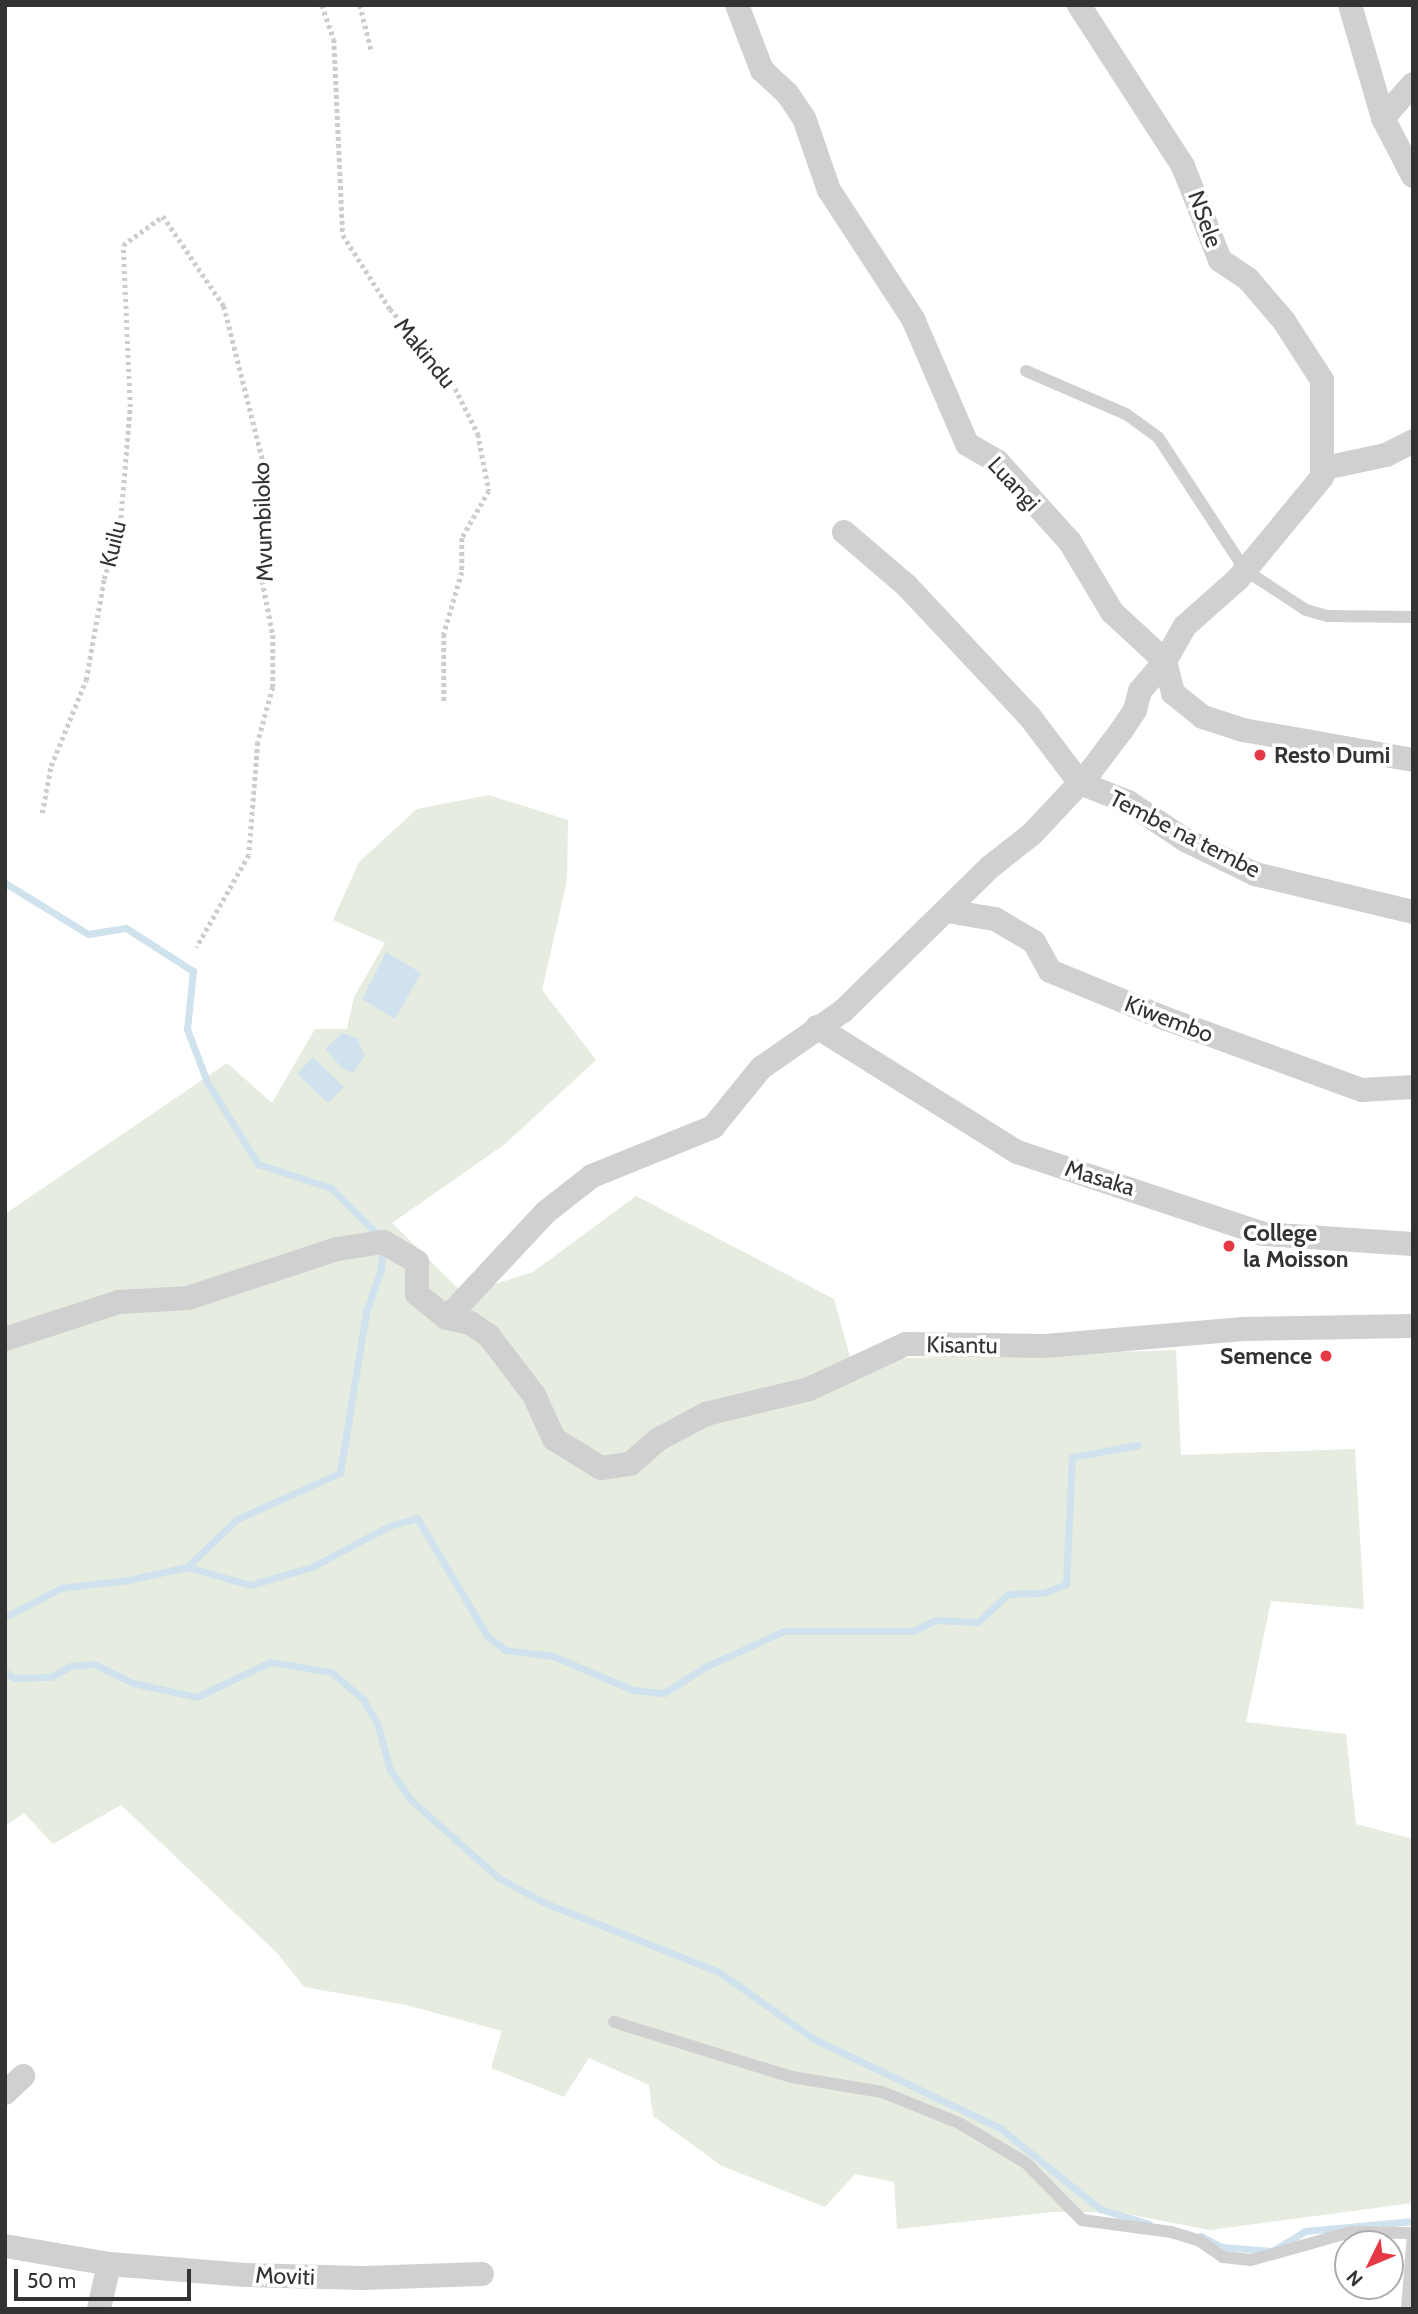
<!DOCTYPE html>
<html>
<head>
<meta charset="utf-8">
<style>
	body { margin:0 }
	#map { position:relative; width:1418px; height:2314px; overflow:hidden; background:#fff; font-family:Cabin,sans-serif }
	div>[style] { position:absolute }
	.green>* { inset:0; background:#e6ecdf }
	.water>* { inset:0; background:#cfe2ee }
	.stream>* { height:7px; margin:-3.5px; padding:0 3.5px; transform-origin:3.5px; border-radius:3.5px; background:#cfe2ee }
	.path>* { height:4.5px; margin-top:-2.25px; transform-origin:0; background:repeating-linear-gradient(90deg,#cdcdcd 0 3.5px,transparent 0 7px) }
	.service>* { height:12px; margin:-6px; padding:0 6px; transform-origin:6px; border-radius:6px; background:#d0d0d0 }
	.minor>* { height:24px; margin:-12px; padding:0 12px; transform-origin:12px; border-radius:12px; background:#d0d0d0 }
	.dots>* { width:19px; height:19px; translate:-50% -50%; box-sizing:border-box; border:4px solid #fff; border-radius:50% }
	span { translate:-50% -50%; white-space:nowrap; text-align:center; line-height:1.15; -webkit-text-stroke:7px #fff; paint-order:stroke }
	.street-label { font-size:23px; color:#333 }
	.poi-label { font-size:23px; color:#333; font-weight:700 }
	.left { translate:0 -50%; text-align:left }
	.right { translate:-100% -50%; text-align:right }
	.frame { position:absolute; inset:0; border:7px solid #333; pointer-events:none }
	.north { position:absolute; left:1334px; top:2230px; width:70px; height:70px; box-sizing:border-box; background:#fff; border:2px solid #adadad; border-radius:50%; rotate:227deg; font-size:19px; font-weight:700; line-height:28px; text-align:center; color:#333 }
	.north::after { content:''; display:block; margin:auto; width:24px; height:32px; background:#e63946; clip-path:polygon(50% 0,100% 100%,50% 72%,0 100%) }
	.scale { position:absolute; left:14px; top:2269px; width:177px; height:32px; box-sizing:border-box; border:4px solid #333; border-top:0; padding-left:9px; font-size:21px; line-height:24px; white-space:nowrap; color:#333; -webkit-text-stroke:5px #fff; paint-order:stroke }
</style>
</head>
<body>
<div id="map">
	<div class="green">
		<div style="clip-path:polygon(489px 795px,568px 820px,567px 880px,542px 990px,596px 1060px,505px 1144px,392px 1223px,464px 1294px,533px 1272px,636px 1196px,834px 1299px,851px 1360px,1176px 1350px,1181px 1455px,1355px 1449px,1364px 1609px,1271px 1601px,1246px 1722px,1346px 1734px,1356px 1824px,1413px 1839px,1413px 2203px,1210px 2230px,1117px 2212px,1053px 2212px,897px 2229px,894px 2182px,855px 2174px,825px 2207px,722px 2166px,653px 2116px,649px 2085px,589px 2058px,564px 2097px,491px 2068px,502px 2031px,406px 2005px,304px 1987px,277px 1953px,121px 1805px,53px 1844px,24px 1813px,5px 1826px,5px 1214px,227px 1063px,272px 1103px,315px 1029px,347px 1029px,354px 997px,385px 943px,333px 920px,359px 862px,417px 809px)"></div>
	</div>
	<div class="water">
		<div style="clip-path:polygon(386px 952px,421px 973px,395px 1019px,362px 999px)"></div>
		<div style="clip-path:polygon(342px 1033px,357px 1038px,365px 1056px,353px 1073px,342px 1068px,325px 1049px)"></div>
		<div style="clip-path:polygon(313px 1057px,344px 1087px,328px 1103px,297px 1074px)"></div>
	</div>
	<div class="stream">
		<div style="left:5px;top:883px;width:97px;rotate:31.6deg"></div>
		<div style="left:88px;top:934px;width:38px;rotate:-9deg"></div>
		<div style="left:126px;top:928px;width:80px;rotate:32.7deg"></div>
		<div style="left:193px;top:971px;width:58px;rotate:95.9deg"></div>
		<div style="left:187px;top:1029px;width:57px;rotate:69.3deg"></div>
		<div style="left:207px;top:1082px;width:97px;rotate:58.1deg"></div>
		<div style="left:258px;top:1164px;width:77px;rotate:18.2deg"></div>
		<div style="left:331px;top:1188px;width:68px;rotate:45deg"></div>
		<div style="left:187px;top:1567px;width:69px;rotate:-43.8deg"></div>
		<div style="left:237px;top:1519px;width:113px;rotate:-24.1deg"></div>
		<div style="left:340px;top:1473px;width:163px;rotate:-80.8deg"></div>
		<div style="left:366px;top:1312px;width:46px;rotate:-70.8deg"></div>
		<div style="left:381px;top:1269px;width:21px;rotate:-87deg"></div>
		<div style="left:5px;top:1617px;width:63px;rotate:-27.4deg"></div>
		<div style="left:61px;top:1588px;width:67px;rotate:-6.8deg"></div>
		<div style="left:128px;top:1580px;width:60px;rotate:-12.4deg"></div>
		<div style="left:187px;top:1567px;width:66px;rotate:15.9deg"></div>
		<div style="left:250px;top:1585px;width:65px;rotate:-16.2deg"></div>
		<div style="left:312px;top:1567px;width:87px;rotate:-28deg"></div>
		<div style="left:389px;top:1526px;width:29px;rotate:-16deg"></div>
		<div style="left:417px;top:1518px;width:139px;rotate:59.2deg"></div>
		<div style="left:488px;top:1637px;width:21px;rotate:37deg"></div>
		<div style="left:505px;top:1650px;width:48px;rotate:7.1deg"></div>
		<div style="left:553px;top:1656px;width:87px;rotate:23deg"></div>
		<div style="left:633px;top:1690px;width:31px;rotate:6deg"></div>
		<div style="left:664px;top:1693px;width:49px;rotate:-32.4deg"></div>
		<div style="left:705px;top:1667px;width:87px;rotate:-24.5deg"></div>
		<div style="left:784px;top:1631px;width:129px"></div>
		<div style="left:913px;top:1631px;width:25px;rotate:-26deg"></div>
		<div style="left:936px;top:1620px;width:42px;rotate:2.7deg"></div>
		<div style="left:978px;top:1622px;width:41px;rotate:-43deg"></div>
		<div style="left:1008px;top:1594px;width:35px;rotate:-2deg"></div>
		<div style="left:1043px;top:1593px;width:25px;rotate:-21deg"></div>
		<div style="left:1066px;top:1584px;width:127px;rotate:-87.3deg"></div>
		<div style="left:1072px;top:1457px;width:67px;rotate:-10.3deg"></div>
		<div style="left:5px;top:1672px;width:11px;rotate:34deg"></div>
		<div style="left:14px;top:1678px;width:37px;rotate:-2deg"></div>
		<div style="left:51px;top:1677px;width:23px;rotate:-29deg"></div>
		<div style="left:71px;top:1666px;width:23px;rotate:-5deg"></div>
		<div style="left:94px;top:1664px;width:43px;rotate:26deg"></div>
		<div style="left:133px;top:1683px;width:66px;rotate:12.3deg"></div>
		<div style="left:197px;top:1697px;width:81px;rotate:-25.6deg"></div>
		<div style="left:270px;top:1662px;width:62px;rotate:9.3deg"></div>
		<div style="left:331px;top:1672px;width:42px;rotate:40.2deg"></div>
		<div style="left:363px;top:1699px;width:28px;rotate:60deg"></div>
		<div style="left:377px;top:1723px;width:49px;rotate:74.5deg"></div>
		<div style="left:390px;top:1770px;width:37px;rotate:55deg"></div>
		<div style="left:411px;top:1800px;width:118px;rotate:41.6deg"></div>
		<div style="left:499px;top:1878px;width:52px;rotate:28.5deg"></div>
		<div style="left:545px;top:1903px;width:187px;rotate:21.6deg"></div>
		<div style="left:719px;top:1972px;width:116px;rotate:35.2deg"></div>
		<div style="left:814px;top:2039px;width:206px;rotate:25.6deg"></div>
		<div style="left:1000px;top:2128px;width:129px;rotate:39deg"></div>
		<div style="left:1100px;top:2209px;width:51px;rotate:17deg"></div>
		<div style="left:1201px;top:2236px;width:24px;rotate:28deg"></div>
		<div style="left:1222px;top:2247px;width:50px;rotate:4.6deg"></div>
		<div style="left:1272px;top:2251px;width:39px;rotate:-31deg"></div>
		<div style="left:1305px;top:2231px;width:108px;rotate:-5.3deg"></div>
	</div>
	<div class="path">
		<div style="left:322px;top:5px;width:36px;rotate:71deg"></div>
		<div style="left:334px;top:39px;width:196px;rotate:87.4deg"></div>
		<div style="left:343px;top:235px;width:88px;rotate:57.6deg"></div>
		<div style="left:390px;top:309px;width:89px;rotate:48.6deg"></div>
		<div style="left:449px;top:376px;width:65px;rotate:63.4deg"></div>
		<div style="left:478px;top:434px;width:58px;rotate:79.1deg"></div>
		<div style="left:489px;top:491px;width:54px;rotate:119.9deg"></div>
		<div style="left:462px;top:538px;width:34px;rotate:90deg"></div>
		<div style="left:462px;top:572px;width:65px;rotate:106.2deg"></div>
		<div style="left:444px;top:634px;width:67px;rotate:90deg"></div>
		<div style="left:360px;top:5px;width:49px;rotate:76deg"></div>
		<div style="left:42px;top:813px;width:48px;rotate:-79.2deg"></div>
		<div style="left:51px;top:766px;width:93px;rotate:-67.9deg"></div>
		<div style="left:86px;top:680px;width:103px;rotate:-79.9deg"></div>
		<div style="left:104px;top:579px;width:56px;rotate:-73.5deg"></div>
		<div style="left:120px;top:525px;width:118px;rotate:-85.2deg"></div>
		<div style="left:130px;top:407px;width:162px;rotate:-92.5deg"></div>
		<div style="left:123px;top:245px;width:49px;rotate:-35.9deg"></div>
		<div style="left:163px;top:216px;width:109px;rotate:55.9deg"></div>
		<div style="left:224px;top:306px;width:160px;rotate:75.9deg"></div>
		<div style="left:263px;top:461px;width:113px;rotate:91deg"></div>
		<div style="left:261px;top:574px;width:62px;rotate:78.9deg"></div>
		<div style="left:273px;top:635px;width:52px;rotate:90deg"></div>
		<div style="left:273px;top:687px;width:57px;rotate:105.3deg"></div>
		<div style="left:258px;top:742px;width:113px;rotate:94.6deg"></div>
		<div style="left:249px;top:855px;width:106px;rotate:119.5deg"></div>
	</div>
	<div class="service">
		<div style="left:1026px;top:371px;width:109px;rotate:23.3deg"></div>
		<div style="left:1126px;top:414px;width:39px;rotate:36deg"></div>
		<div style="left:1158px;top:437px;width:159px;rotate:56.8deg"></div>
		<div style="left:1245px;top:570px;width:73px;rotate:33.3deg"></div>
		<div style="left:1306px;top:610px;width:22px;rotate:16deg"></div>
		<div style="left:1327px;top:616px;width:86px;rotate:0.7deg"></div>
		<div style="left:614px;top:2022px;width:186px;rotate:17.2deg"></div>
		<div style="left:792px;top:2077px;width:91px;rotate:9.5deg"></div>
		<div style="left:882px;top:2092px;width:83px;rotate:21.9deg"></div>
		<div style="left:959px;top:2123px;width:78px;rotate:30.8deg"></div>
		<div style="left:1026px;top:2163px;width:80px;rotate:45.5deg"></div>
		<div style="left:1082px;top:2220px;width:90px;rotate:7.7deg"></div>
		<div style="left:1171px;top:2232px;width:30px;rotate:17deg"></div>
		<div style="left:1200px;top:2241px;width:28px;rotate:35deg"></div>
		<div style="left:1223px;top:2257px;width:28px;rotate:6deg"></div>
		<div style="left:1251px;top:2260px;width:104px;rotate:-15.6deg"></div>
		<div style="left:1351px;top:2232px;width:59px;rotate:1deg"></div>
		<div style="left:1407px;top:2309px;width:76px;rotate:-85.5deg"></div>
	</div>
	<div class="minor">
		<div style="left:737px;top:5px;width:70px;rotate:69deg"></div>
		<div style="left:762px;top:70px;width:34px;rotate:43deg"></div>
		<div style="left:787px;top:93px;width:30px;rotate:56deg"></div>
		<div style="left:804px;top:118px;width:76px;rotate:70.9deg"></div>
		<div style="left:829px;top:190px;width:154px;rotate:56.9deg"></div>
		<div style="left:913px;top:319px;width:136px;rotate:66.6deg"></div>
		<div style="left:967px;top:444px;width:36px;rotate:30deg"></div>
		<div style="left:998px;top:462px;width:108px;rotate:48deg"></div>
		<div style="left:1070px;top:542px;width:82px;rotate:59deg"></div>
		<div style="left:1112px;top:612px;width:72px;rotate:42.8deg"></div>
		<div style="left:1165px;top:661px;width:33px;rotate:76deg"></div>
		<div style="left:1173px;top:693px;width:38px;rotate:39deg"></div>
		<div style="left:1203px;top:717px;width:42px;rotate:18deg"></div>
		<div style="left:1243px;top:730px;width:173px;rotate:10deg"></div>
		<div style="left:1350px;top:5px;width:118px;rotate:73.7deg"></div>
		<div style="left:1383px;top:118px;width:65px;rotate:62.7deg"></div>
		<div style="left:1383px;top:118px;width:45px;rotate:-48.6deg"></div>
		<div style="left:1325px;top:468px;width:62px;rotate:-12deg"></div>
		<div style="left:1386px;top:455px;width:30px;rotate:-27deg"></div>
		<div style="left:844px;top:532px;width:82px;rotate:40.5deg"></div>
		<div style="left:906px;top:585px;width:181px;rotate:46.8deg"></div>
		<div style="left:1030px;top:717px;width:83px;rotate:52.9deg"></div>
		<div style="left:1080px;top:783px;width:52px;rotate:21.6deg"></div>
		<div style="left:1128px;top:802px;width:71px;rotate:33.5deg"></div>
		<div style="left:1187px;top:841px;width:76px;rotate:25.9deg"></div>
		<div style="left:1255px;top:874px;width:163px;rotate:13.5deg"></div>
		<div style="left:947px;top:911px;width:49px;rotate:9.5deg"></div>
		<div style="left:995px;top:919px;width:45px;rotate:30.5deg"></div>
		<div style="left:1034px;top:942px;width:33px;rotate:61deg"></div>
		<div style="left:1050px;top:971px;width:123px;rotate:22.4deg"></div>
		<div style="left:1164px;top:1018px;width:211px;rotate:20deg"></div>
		<div style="left:1362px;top:1090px;width:51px;rotate:-3.4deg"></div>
		<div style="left:817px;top:1027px;width:236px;rotate:32deg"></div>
		<div style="left:1017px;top:1152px;width:259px;rotate:18.4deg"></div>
		<div style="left:1263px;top:1234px;width:150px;rotate:3.8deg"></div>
		<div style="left:447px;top:1318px;width:145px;rotate:-47deg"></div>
		<div style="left:546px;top:1212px;width:58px;rotate:-38deg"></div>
		<div style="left:592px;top:1176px;width:131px;rotate:-22deg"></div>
		<div style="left:713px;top:1127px;width:76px;rotate:-50.9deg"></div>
		<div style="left:761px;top:1068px;width:100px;rotate:-34.8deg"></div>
		<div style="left:843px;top:1011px;width:206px;rotate:-44.4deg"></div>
		<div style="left:990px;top:867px;width:53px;rotate:-38.2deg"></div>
		<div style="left:1032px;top:834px;width:85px;rotate:-46.9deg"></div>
		<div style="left:1090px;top:772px;width:51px;rotate:-52.9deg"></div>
		<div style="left:1121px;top:731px;width:25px;rotate:-56deg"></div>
		<div style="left:1135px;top:710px;width:20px;rotate:-75deg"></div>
		<div style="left:1140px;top:691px;width:39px;rotate:-50deg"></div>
		<div style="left:1165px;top:661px;width:40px;rotate:-60.3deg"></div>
		<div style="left:1185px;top:626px;width:71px;rotate:-41.6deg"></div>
		<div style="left:1238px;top:579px;width:132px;rotate:-50.5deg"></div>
		<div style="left:1322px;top:477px;width:97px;rotate:-90deg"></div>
		<div style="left:1322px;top:380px;width:70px;rotate:-122.8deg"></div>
		<div style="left:1284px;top:321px;width:55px;rotate:-130.6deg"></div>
		<div style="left:1248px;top:279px;width:34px;rotate:-146deg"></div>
		<div style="left:1220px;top:260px;width:101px;rotate:-111.5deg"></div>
		<div style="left:1183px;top:166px;width:192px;rotate:-122.9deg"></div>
		<div style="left:5px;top:1339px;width:120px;rotate:-18deg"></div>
		<div style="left:119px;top:1302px;width:69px;rotate:-3.3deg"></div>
		<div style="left:188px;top:1298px;width:157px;rotate:-18.2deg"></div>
		<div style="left:337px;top:1249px;width:47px;rotate:-8.7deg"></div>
		<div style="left:383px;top:1242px;width:39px;rotate:30deg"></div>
		<div style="left:417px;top:1262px;width:32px;rotate:90deg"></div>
		<div style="left:417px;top:1294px;width:38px;rotate:39deg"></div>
		<div style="left:447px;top:1318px;width:24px;rotate:12deg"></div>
		<div style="left:470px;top:1323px;width:23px;rotate:34deg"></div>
		<div style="left:489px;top:1336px;width:74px;rotate:52.7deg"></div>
		<div style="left:534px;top:1395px;width:48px;rotate:65.6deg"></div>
		<div style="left:554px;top:1439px;width:55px;rotate:31.7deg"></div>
		<div style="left:601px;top:1468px;width:29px;rotate:-8deg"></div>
		<div style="left:630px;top:1464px;width:38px;rotate:-41deg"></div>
		<div style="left:659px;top:1439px;width:53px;rotate:-28deg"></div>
		<div style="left:706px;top:1414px;width:106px;rotate:-13.6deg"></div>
		<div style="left:809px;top:1389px;width:107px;rotate:-24.9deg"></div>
		<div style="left:906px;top:1344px;width:139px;rotate:0.8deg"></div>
		<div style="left:1045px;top:1346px;width:199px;rotate:-4.9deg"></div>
		<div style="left:1243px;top:1329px;width:170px;rotate:-1deg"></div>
		<div style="left:5px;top:2093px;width:25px;rotate:-43deg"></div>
		<div style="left:5px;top:2246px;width:106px;rotate:9.8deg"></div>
		<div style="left:109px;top:2264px;width:137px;rotate:4.6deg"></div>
		<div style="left:246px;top:2275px;width:117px;rotate:1.5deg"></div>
		<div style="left:363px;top:2278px;width:119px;rotate:-1.9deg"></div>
		<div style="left:99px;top:2309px;width:46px;rotate:-77.5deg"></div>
	</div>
	<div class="dots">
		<div style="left:1260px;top:755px;background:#e63946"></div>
		<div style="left:1229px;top:1246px;background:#e63946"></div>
		<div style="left:1326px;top:1356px;background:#e63946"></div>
	</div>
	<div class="street-label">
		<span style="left:1205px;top:219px;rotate:70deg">NSele</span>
		<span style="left:425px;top:353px;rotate:51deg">Makindu</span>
		<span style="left:1014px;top:484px;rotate:47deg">Luangi</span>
		<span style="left:263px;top:522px;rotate:-92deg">Mvumbiloko</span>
		<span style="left:113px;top:544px;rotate:-76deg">Kuilu</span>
		<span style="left:1185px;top:834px;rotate:27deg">Tembe na tembe</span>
		<span style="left:1169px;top:1019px;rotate:21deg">Kiwembo</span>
		<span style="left:1100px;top:1178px;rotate:17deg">Masaka</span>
		<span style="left:962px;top:1345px;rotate:1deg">Kisantu</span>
		<span style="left:285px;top:2276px;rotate:2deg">Moviti</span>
	</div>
	<div class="poi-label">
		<span class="left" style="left:1274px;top:755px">Resto Dumi</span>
		<span class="left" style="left:1243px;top:1246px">College<br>la Moisson</span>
		<span class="right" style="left:1312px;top:1356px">Semence</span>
	</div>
	<div class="frame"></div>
	<div class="north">N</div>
	<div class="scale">50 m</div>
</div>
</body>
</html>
